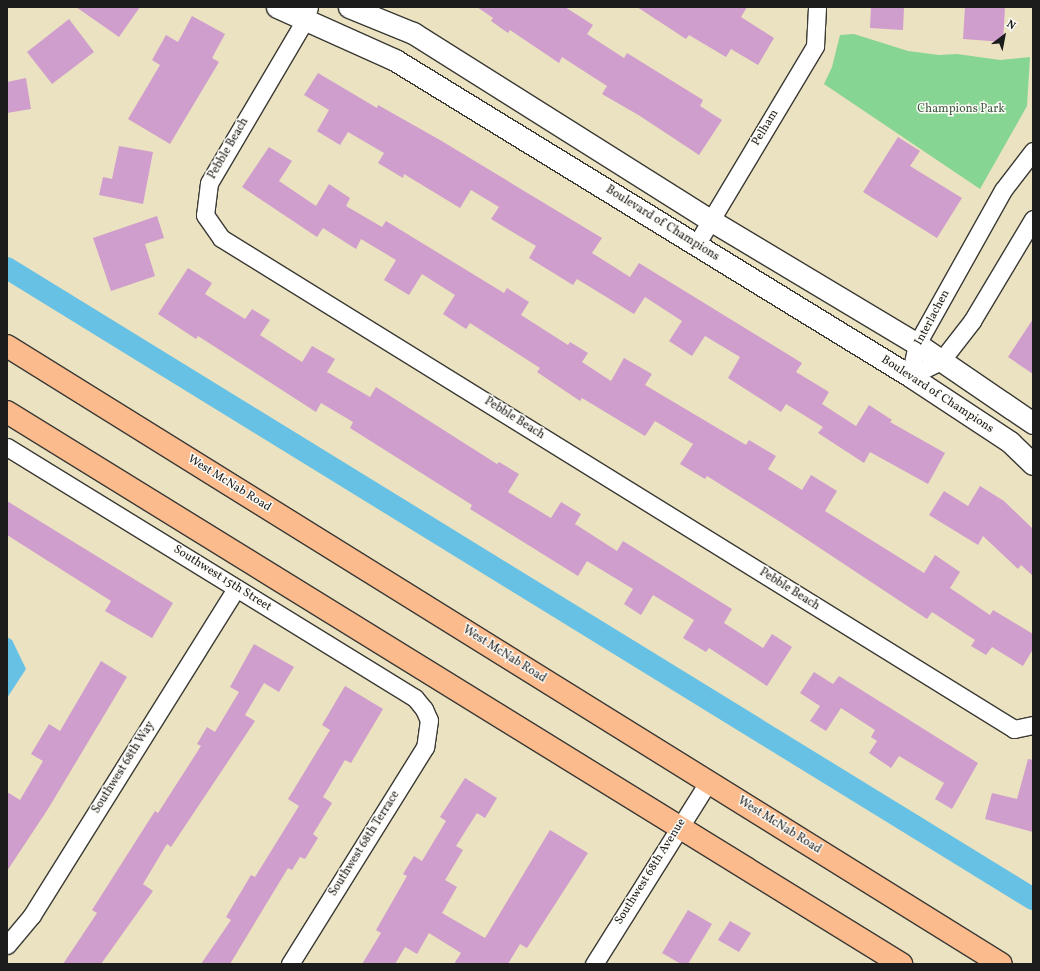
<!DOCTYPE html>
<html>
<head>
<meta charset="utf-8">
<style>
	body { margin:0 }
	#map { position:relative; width:1040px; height:971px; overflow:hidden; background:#eae2c0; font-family:Vollkorn,serif }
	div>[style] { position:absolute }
	.green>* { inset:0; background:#87d593 }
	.water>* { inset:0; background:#67c1e5 }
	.canal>* { height:22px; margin:-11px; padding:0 11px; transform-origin:11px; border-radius:11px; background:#67c1e5 }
	.building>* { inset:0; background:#d09ecc }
	.roads { filter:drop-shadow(1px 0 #3b3a35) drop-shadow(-1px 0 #3b3a35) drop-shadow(0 1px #3b3a35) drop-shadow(0 -1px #3b3a35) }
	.minor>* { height:17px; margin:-8.5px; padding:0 8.5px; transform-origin:8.5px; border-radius:8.5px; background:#fff }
	.tertiary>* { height:21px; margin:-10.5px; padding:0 10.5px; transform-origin:10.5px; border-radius:10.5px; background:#fff }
	.primary>* { height:22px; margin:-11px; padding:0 11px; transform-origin:11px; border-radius:11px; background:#fbbb8d }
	span { translate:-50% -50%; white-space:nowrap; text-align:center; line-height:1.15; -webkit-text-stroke:3px #fdfcf7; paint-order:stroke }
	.park-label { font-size:12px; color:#415d46 }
	.street-label { font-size:12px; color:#1c1c1c }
	.frame { position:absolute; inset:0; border:8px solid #1c1c1c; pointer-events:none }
	.north { position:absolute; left:984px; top:16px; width:40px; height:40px; -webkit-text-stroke:3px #fdfcf7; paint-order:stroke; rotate:32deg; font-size:11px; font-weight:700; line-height:16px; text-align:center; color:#1c1c1c }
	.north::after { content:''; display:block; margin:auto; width:14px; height:18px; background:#1c1c1c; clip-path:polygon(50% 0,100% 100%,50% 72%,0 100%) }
</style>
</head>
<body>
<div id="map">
	<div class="green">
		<div style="clip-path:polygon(854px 34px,908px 51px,939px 55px,957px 54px,1000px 60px,1030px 57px,1027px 106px,980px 189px,824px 84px,832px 67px,840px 35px)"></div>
	</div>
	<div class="water">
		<div style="clip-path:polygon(7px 637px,12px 640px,26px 669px,7px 698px)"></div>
	</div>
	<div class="canal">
		<div style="left:7px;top:268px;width:1205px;rotate:31.59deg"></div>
	</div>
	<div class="building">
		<div style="clip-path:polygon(76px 7px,140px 7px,119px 37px)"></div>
		<div style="clip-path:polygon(477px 7px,565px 7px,593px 25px,587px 34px,624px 58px,627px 53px,703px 100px,700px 106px,722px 120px,699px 155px,640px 116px,602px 94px,607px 86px,562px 57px,559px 63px,510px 30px,508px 33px,491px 21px,493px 18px)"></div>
		<div style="clip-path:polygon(637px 7px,747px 7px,741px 17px,774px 38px,758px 65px,731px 49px,726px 57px,689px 35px,686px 39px)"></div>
		<div style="clip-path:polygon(871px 7px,904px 7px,903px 30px,870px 28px)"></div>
		<div style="clip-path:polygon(965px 7px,1005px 7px,1003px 42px,963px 39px)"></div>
		<div style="clip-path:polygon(192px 16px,225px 34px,212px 58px,219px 62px,170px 144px,128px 119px,160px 65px,152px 60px,166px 35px,178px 42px)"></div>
		<div style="clip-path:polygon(69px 19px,94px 52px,52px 84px,27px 52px)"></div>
		<div style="clip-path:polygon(318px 73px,377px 108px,378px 105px,440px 140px,602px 238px,592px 253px,630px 277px,639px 263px,802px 363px,796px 372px,829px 392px,822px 404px,856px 426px,869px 405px,892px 420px,890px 422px,945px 453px,928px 484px,870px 452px,864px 463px,818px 433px,823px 427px,786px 404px,781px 412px,728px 378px,740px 357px,705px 336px,692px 356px,669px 341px,682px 321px,645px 297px,634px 314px,577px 279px,573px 285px,529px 258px,536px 246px,491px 219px,499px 207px,471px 190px,460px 208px,404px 174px,403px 178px,378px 163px,384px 153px,348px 132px,340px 145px,317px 131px,329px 110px,304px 95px)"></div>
		<div style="clip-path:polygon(26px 78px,31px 109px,7px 113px,7px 82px)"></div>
		<div style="clip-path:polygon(898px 137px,920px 151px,910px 166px,962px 198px,937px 238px,863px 192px)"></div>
		<div style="clip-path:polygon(119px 146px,153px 152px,143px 204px,99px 195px,103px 177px,112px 179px)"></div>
		<div style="clip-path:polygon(269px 147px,292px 161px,279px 181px,316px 206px,329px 184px,350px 198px,346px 206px,382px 227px,386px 221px,504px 293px,507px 288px,529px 302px,521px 315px,568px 345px,570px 342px,588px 353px,582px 362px,611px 381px,624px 358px,652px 374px,645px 385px,746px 445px,749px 440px,776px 456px,768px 469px,802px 490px,811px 475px,837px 491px,825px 511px,924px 573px,935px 555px,960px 572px,950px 588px,990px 615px,993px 610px,1033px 634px,1033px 649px,1023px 666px,992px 647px,986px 655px,971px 646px,975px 640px,932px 612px,927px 619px,782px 523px,707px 476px,705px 479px,680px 464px,693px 444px,655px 421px,645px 436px,582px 398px,580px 401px,537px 372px,540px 368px,470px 323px,466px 329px,443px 314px,455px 295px,422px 274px,409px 295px,384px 280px,396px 260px,361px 239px,356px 249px,323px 228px,317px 237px,242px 187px)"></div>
		<div style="clip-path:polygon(157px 216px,164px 238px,145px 244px,155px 276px,111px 291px,93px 238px)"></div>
		<div style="clip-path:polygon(188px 268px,212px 283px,205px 294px,245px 319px,252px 309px,270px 320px,260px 335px,302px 362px,312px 346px,335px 359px,327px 372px,370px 397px,376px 387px,497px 464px,499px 462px,519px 474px,508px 492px,551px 518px,561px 502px,581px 514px,575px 524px,617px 551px,623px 541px,732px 609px,724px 623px,763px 648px,772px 634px,792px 647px,767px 686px,709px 648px,706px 652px,683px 638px,694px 620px,653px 595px,641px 615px,624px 604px,633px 589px,587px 561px,578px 576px,470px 509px,472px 505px,350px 428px,353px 422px,321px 403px,316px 412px,198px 336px,196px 339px,158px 314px)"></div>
		<div style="clip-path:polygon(1033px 319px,1033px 374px,1008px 357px)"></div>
		<div style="clip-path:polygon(980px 486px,1004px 501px,1033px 529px,1033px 576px,1021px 565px,1018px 569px,983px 536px,978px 545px,929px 515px,944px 491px,968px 506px)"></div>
		<div style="clip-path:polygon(7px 501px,173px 603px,152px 638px,105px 611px,111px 601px,7px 535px)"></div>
		<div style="clip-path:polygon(254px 644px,294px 667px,279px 692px,264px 683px,245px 715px,255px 721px,171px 847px,167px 844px,143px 884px,153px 891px,101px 964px,63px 964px,97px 913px,92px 910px,155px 811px,158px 813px,201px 746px,197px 744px,207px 727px,215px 732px,239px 692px,230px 687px)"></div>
		<div style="clip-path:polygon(101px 661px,127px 677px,48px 809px,7px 871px,7px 792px,20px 800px,43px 761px,31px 754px,49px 724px,60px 731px)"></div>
		<div style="clip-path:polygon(814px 672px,833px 684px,839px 676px,978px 763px,952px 809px,935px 799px,944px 783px,899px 756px,891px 768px,869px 753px,877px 741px,871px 737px,875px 730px,841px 708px,826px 731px,810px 721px,820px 706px,800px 693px)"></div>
		<div style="clip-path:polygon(345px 686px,383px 709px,351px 763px,345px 760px,323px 797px,332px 803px,313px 834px,318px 838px,305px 859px,300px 857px,292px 870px,288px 868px,230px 964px,201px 964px,231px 920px,226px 917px,251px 875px,255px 877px,299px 806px,288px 799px,330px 730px,322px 725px)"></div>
		<div style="clip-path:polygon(1028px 759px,1033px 760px,1033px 832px,985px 819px,992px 793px,1017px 799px)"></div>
		<div style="clip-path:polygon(465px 778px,497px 798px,485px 818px,477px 813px,456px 846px,463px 850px,445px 880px,457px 887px,442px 913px,485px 938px,550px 830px,588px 853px,527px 948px,520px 944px,508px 964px,454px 964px,461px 953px,429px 933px,417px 954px,405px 947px,395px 964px,362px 964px,381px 933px,376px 930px,407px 876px,403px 874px,414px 856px,422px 861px,446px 821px,440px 817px)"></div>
		<div style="clip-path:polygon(688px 910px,712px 924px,688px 964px,681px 964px,662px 953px)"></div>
		<div style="clip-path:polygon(730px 921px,751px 933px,739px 952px,718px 940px)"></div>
	</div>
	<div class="roads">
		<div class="minor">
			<div style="left:309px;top:7px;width:14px;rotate:107deg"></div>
			<div style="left:305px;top:20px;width:189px;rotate:120.5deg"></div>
			<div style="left:209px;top:183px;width:32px;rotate:97deg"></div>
			<div style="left:205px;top:215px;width:28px;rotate:55deg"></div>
			<div style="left:221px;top:238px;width:933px;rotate:31.76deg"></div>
			<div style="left:1014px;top:729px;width:19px;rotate:-12deg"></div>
			<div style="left:1033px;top:151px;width:49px;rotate:127.6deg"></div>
			<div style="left:1003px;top:190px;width:176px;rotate:119.2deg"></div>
			<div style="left:917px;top:344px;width:33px;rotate:102deg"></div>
			<div style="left:910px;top:376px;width:34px;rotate:-26deg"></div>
			<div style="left:941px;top:361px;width:51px;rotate:-52.2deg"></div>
			<div style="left:972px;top:321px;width:119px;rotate:-59.1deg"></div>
			<div style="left:696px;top:245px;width:232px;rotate:-59.1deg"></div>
			<div style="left:815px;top:46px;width:39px;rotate:-87deg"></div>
			<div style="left:7px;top:447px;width:479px;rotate:31.6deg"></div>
			<div style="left:415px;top:698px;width:14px;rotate:51deg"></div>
			<div style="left:424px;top:709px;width:12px;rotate:66deg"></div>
			<div style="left:429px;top:720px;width:27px;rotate:98deg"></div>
			<div style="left:425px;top:747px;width:256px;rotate:121.9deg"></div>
			<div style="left:7px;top:945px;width:39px;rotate:-50deg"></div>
			<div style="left:32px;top:915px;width:385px;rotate:-58deg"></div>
			<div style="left:594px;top:964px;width:215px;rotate:-57.9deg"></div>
		</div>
		<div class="tertiary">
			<div style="left:277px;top:7px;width:129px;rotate:24.2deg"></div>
			<div style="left:395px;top:60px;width:604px;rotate:31.53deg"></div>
			<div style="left:910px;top:376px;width:120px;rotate:33.4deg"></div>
			<div style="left:1010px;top:442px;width:32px;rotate:44deg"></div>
			<div style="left:349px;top:7px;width:69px;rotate:22.1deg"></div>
			<div style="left:413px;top:33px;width:351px;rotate:32.2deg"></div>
			<div style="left:710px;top:220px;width:241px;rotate:30.9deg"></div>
			<div style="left:917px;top:344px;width:140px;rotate:34.3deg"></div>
		</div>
		<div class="primary">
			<div style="left:7px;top:346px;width:1170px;rotate:31.87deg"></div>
			<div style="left:7px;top:412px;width:1051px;rotate:31.69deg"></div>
		</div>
	</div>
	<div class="park-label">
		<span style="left:961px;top:110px">Champions Park</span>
	</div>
	<div class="street-label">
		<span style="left:766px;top:128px;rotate:-59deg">Pelham</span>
		<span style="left:229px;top:149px;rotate:-60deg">Pebble Beach</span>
		<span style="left:662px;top:224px;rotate:32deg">Boulevard of Champions</span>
		<span style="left:933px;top:318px;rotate:-62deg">Interlachen</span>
		<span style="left:937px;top:395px;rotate:33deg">Boulevard of Champions</span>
		<span style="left:514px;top:419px;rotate:32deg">Pebble Beach</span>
		<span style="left:229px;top:484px;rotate:32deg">West McNab Road</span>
		<span style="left:222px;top:579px;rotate:32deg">Southwest 15th Street</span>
		<span style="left:789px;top:590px;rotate:32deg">Pebble Beach</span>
		<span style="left:504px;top:655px;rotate:32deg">West McNab Road</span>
		<span style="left:124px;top:768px;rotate:-58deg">Southwest 68th Way</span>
		<span style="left:779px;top:826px;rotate:32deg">West McNab Road</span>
		<span style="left:365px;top:844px;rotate:-58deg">Southwest 68th Terrace</span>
		<span style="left:651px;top:872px;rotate:-58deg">Southwest 68th Avenue</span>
	</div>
	<div class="frame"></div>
	<div class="north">N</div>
</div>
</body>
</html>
